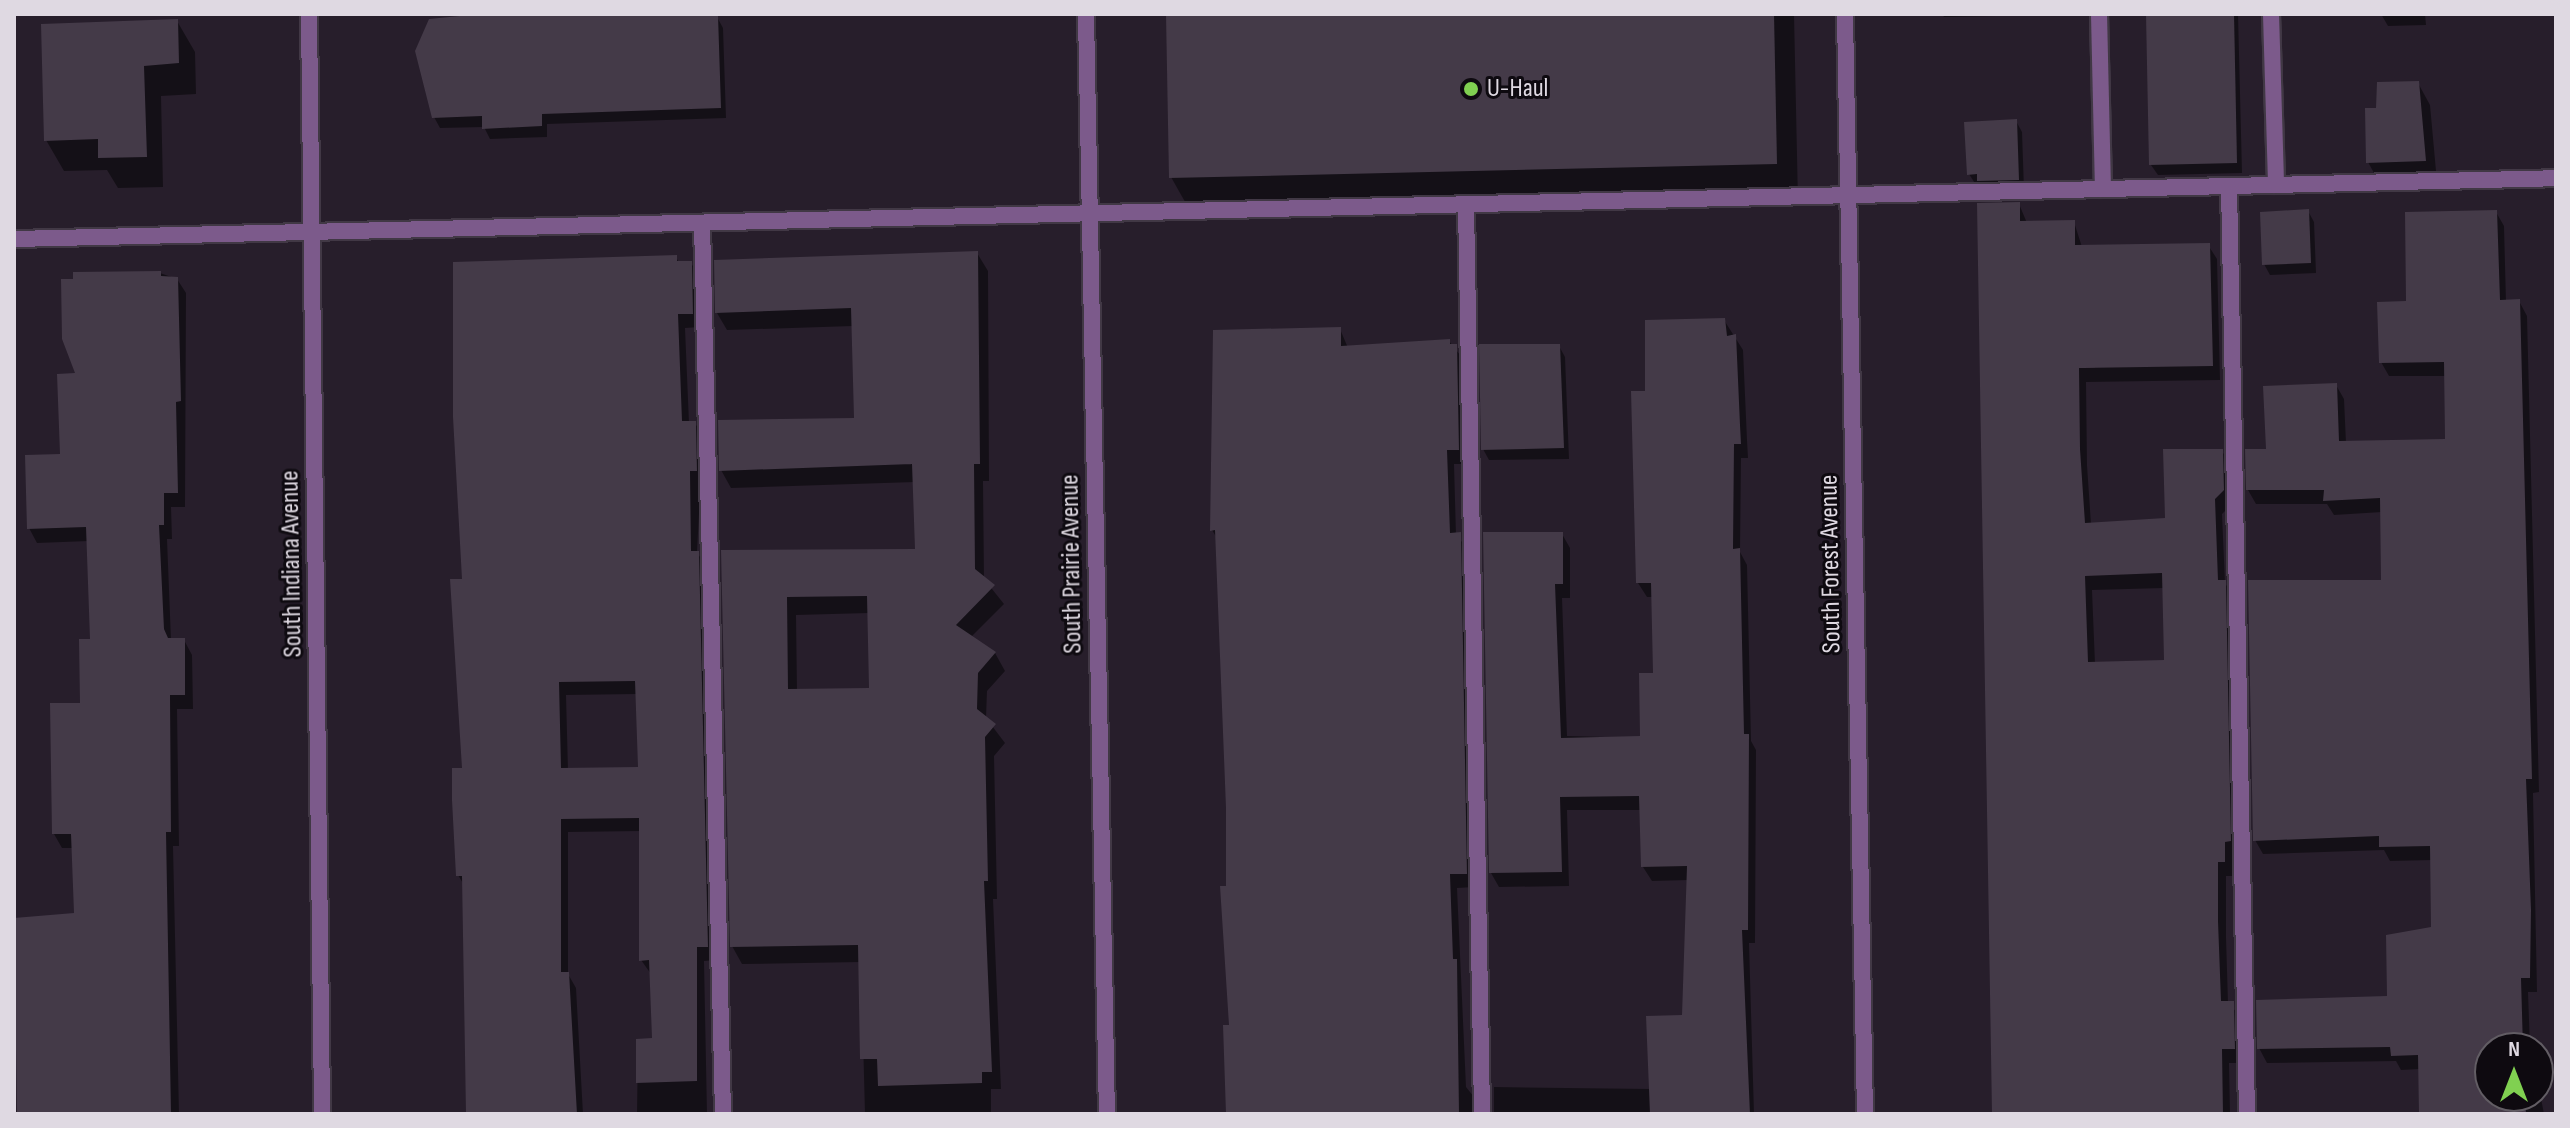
<!DOCTYPE html>
<html>
<head>
<meta charset="utf-8">
<style>
	body { margin:0 }
	#map { position:relative; width:2570px; height:1128px; overflow:hidden; background:#271e2b; font-family:"Sofia Sans Condensed",sans-serif }
	div>[style] { position:absolute }
	.shadow>* { inset:0; background:#0007 }
	.building>* { inset:0; background:#443a48 }
	.roads { filter:drop-shadow(2px 0 #413845) drop-shadow(-2px 0 #413845) drop-shadow(0 2px #413845) drop-shadow(0 -2px #413845) }
	.service>* { height:16px; margin:-8px; padding:0 8px; transform-origin:8px; border-radius:8px; background:#7c5a8b }
	.minor>* { height:16px; margin:-8px; padding:0 8px; transform-origin:8px; border-radius:8px; background:#7c5a8b }
	.dots>* { width:22px; height:22px; translate:-50% -50%; box-sizing:border-box; border:4px solid #0e0a10; border-radius:50% }
	span { translate:-50% -50%; white-space:nowrap; text-align:center; line-height:1.15; -webkit-text-stroke:6px #0e0a10; paint-order:stroke }
	.poi-label { font-size:26px; color:#dfd9e2 }
	.left { translate:0 -50%; text-align:left }
	.street-label { font-size:26px; color:#dfd9e2 }
	.frame { position:absolute; inset:0; border:16px solid #dfd9e2; pointer-events:none }
	.north { position:absolute; left:2474px; top:1032px; width:80px; height:80px; box-sizing:border-box; background:#0e0a10; border:2px solid #625d64; border-radius:50%; rotate:0deg; font-size:22px; font-weight:700; line-height:32px; text-align:center; color:#dfd9e2 }
	.north::after { content:''; display:block; margin:auto; width:28px; height:36px; background:#80d051; clip-path:polygon(50% 0,100% 100%,50% 72%,0 100%) }
</style>
</head>
<body>
<div id="map">
	<div class="shadow">
		<div style="clip-path:polygon(482px 14px,717px 17px,723px 28px,726px 118px,547px 124px,547px 137px,490px 139px,484px 127px,440px 128px,434px 117px)"></div>
		<div style="clip-path:polygon(1168px 14px,1794px 14px,1798px 202px,1193px 216px,1171px 177px)"></div>
		<div style="clip-path:polygon(1942px 14px,1996px 14px,1996px 16px,1944px 17px)"></div>
		<div style="clip-path:polygon(2148px 14px,2238px 14px,2242px 173px,2158px 175px,2151px 165px)"></div>
		<div style="clip-path:polygon(2381px 14px,2425px 14px,2426px 25px,2388px 26px)"></div>
		<div style="clip-path:polygon(177px 21px,195px 52px,196px 94px,161px 96px,163px 187px,118px 188px,107px 170px,64px 171px,46px 140px)"></div>
		<div style="clip-path:polygon(2418px 83px,2430px 105px,2437px 182px,2380px 184px,2368px 162px,2378px 110px)"></div>
		<div style="clip-path:polygon(2016px 121px,2022px 132px,2024px 190px,1976px 185px,1969px 174px)"></div>
		<div style="clip-path:polygon(evenodd,2019px 204px,2027px 223px,2074px 222px,2082px 247px,2208px 245px,2217px 259px,2220px 380px,2086px 382px,2087px 465px,2091px 524px,2167px 520px,2222px 451px,2230px 465px,2231px 505px,2222px 514px,2225px 583px,2233px 597px,2238px 855px,2232px 856px,2232px 876px,2226px 876px,2226px 937px,2228px 1003px,2241px 1017px,2242px 1063px,2229px 1063px,2230px 1114px,1994px 1114px,2019px 204px,2164px 588px,2166px 662px,2095px 664px,2092px 590px,2164px 588px)"></div>
		<div style="clip-path:polygon(2308px 211px,2314px 222px,2316px 273px,2270px 275px,2264px 264px)"></div>
		<div style="clip-path:polygon(2496px 212px,2504px 226px,2506px 302px,2519px 301px,2527px 316px,2539px 792px,2533px 793px,2537px 992px,2528px 992px,2530px 1048px,2490px 1048px,2490px 1096px,2538px 1096px,2538px 1083px,2544px 1114px,2421px 1114px,2420px 1069px,2401px 1070px,2396px 1061px,2267px 1063px,2259px 1048px,2389px 998px,2433px 928px,2433px 860px,2390px 861px,2384px 850px,2263px 854px,2255px 840px,2383px 582px,2382px 512px,2334px 515px,2327px 504px,2256px 504px,2248px 490px,2268px 451px,2336px 385px,2344px 399px,2346px 443px,2447px 441px,2446px 376px,2389px 376px,2381px 362px,2408px 303px)"></div>
		<div style="clip-path:polygon(evenodd,977px 253px,988px 271px,989px 481px,983px 481px,984px 579px,1004px 604px,971px 637px,995px 653px,1005px 671px,987px 691px,986px 718px,1005px 743px,994px 756px,997px 899px,993px 899px,1001px 1089px,991px 1089px,991px 1114px,865px 1114px,861px 962px,742px 964px,732px 946px,723px 552px,917px 551px,915px 482px,731px 488px,721px 470px,856px 420px,853px 326px,727px 330px,717px 313px,977px 253px,869px 613px,871px 690px,797px 691px,796px 615px,869px 613px)"></div>
		<div style="clip-path:polygon(evenodd,676px 257px,679px 263px,691px 263px,699px 276px,700px 327px,685px 328px,689px 423px,695px 423px,703px 437px,697px 552px,706px 567px,715px 960px,704px 961px,707px 1114px,637px 1114px,638px 1040px,654px 1040px,651px 974px,641px 960px,641px 831px,568px 832px,568px 974px,576px 988px,583px 1114px,468px 1114px,464px 885px,458px 875px,464px 770px,464px 581px,676px 257px,637px 694px,640px 769px,568px 770px,566px 695px,637px 694px)"></div>
		<div style="clip-path:polygon(160px 273px,177px 279px,186px 293px,185px 507px,171px 507px,172px 539px,167px 539px,171px 640px,184px 640px,192px 655px,193px 709px,177px 709px,179px 846px,173px 846px,179px 1114px,19px 1114px,14px 920px,76px 915px,74px 848px,62px 848px,54px 834px,52px 705px,82px 705px,92px 641px,89px 541px,37px 543px,29px 528px,62px 456px,78px 375px)"></div>
		<div style="clip-path:polygon(1724px 320px,1743px 350px,1747px 440px,1748px 458px,1741px 458px,1740px 552px,1747px 565px,1751px 741px,1756px 750px,1755px 943px,1749px 943px,1754px 1114px,1494px 1114px,1494px 1087px,1651px 1089px,1684px 1017px,1689px 880px,1652px 881px,1643px 867px,1642px 810px,1567px 810px,1569px 886px,1499px 887px,1491px 873px,1562px 534px,1570px 548px,1570px 598px,1562px 598px,1567px 736px,1643px 738px,1655px 675px,1653px 597px,1647px 597px,1638px 583px,1647px 393px)"></div>
		<div style="clip-path:polygon(1340px 329px,1348px 348px,1449px 341px,1464px 360px,1466px 464px,1454px 464px,1456px 535px,1468px 549px,1474px 887px,1457px 888px,1466px 1087px,1478px 1102px,1478px 1114px,1227px 1114px,1231px 1027px,1228px 808px,1218px 540px,1212px 530px)"></div>
		<div style="clip-path:polygon(1559px 346px,1565px 357px,1569px 459px,1489px 460px,1483px 449px)"></div>
	</div>
	<div class="building">
		<div style="clip-path:polygon(480px 14px,718px 15px,721px 108px,542px 114px,542px 126px,482px 129px,482px 116px,432px 118px,415px 51px,429px 19px)"></div>
		<div style="clip-path:polygon(1166px 14px,1774px 14px,1777px 164px,1169px 178px)"></div>
		<div style="clip-path:polygon(2146px 14px,2234px 14px,2237px 163px,2149px 165px)"></div>
		<div style="clip-path:polygon(178px 19px,179px 63px,144px 66px,147px 157px,98px 158px,98px 139px,44px 141px,41px 24px)"></div>
		<div style="clip-path:polygon(2419px 81px,2426px 161px,2366px 163px,2365px 108px,2376px 108px,2377px 82px)"></div>
		<div style="clip-path:polygon(2017px 119px,2019px 180px,1977px 181px,1977px 174px,1967px 175px,1964px 122px)"></div>
		<div style="clip-path:polygon(evenodd,2020px 202px,2020px 221px,2075px 220px,2075px 245px,2210px 243px,2213px 366px,2079px 368px,2080px 449px,2085px 523px,2165px 518px,2163px 449px,2223px 449px,2224px 490px,2215px 499px,2218px 580px,2226px 580px,2231px 841px,2225px 842px,2225px 862px,2218px 862px,2218px 921px,2221px 1001px,2234px 1001px,2235px 1049px,2222px 1049px,2223px 1114px,1992px 1114px,1977px 203px,2020px 202px,2162px 573px,2164px 660px,2088px 662px,2085px 576px,2162px 573px)"></div>
		<div style="clip-path:polygon(2309px 209px,2311px 263px,2262px 265px,2260px 212px)"></div>
		<div style="clip-path:polygon(2497px 210px,2500px 300px,2520px 299px,2532px 779px,2526px 779px,2531px 910px,2530px 978px,2521px 978px,2523px 1048px,2490px 1048px,2490px 1096px,2525px 1096px,2526px 1114px,2419px 1114px,2418px 1055px,2391px 1056px,2390px 1047px,2257px 1049px,2256px 1000px,2387px 996px,2386px 935px,2431px 927px,2430px 846px,2379px 847px,2379px 836px,2253px 841px,2248px 580px,2381px 580px,2380px 498px,2323px 501px,2324px 490px,2246px 490px,2245px 449px,2266px 449px,2263px 386px,2337px 383px,2339px 441px,2445px 439px,2444px 362px,2379px 363px,2377px 302px,2406px 301px,2405px 212px)"></div>
		<div style="clip-path:polygon(evenodd,978px 251px,980px 464px,974px 464px,975px 569px,995px 585px,956px 625px,996px 652px,978px 673px,977px 709px,996px 724px,985px 737px,988px 881px,984px 881px,992px 1072px,982px 1072px,982px 1083px,878px 1086px,877px 1059px,860px 1059px,858px 945px,730px 947px,721px 550px,915px 549px,912px 464px,719px 471px,718px 420px,854px 418px,851px 308px,715px 313px,714px 260px,978px 251px,867px 596px,869px 688px,788px 689px,787px 597px,867px 596px)"></div>
		<div style="clip-path:polygon(evenodd,677px 255px,677px 261px,692px 261px,693px 314px,678px 314px,682px 421px,696px 421px,697px 471px,690px 471px,691px 551px,699px 551px,708px 947px,697px 947px,697px 1081px,636px 1083px,636px 1039px,652px 1038px,649px 960px,639px 961px,639px 818px,561px 819px,561px 972px,569px 972px,577px 1114px,466px 1114px,462px 876px,456px 876px,452px 800px,452px 768px,462px 768px,450px 579px,462px 579px,453px 417px,453px 262px,677px 255px,635px 681px,638px 767px,561px 768px,559px 682px,635px 681px)"></div>
		<div style="clip-path:polygon(161px 271px,161px 276px,178px 277px,181px 401px,176px 402px,178px 493px,164px 493px,164px 525px,159px 525px,164px 629px,168px 638px,185px 638px,185px 695px,170px 695px,171px 832px,166px 832px,171px 1114px,17px 1114px,14px 918px,74px 913px,71px 834px,52px 834px,50px 703px,80px 703px,79px 639px,90px 639px,86px 527px,27px 529px,25px 455px,60px 454px,57px 374px,75px 373px,62px 339px,61px 279px,73px 279px,73px 272px)"></div>
		<div style="clip-path:polygon(1725px 318px,1727px 336px,1736px 334px,1740px 425px,1741px 444px,1734px 444px,1733px 549px,1740px 548px,1744px 734px,1749px 734px,1748px 930px,1742px 930px,1750px 1114px,1650px 1114px,1646px 1016px,1682px 1015px,1687px 866px,1641px 867px,1639px 796px,1560px 797px,1562px 872px,1489px 873px,1483px 532px,1563px 532px,1563px 584px,1555px 584px,1561px 738px,1640px 736px,1639px 673px,1653px 673px,1651px 583px,1636px 583px,1631px 391px,1645px 391px,1645px 320px)"></div>
		<div style="clip-path:polygon(1341px 327px,1341px 346px,1450px 339px,1450px 344px,1457px 344px,1459px 450px,1447px 450px,1450px 533px,1461px 532px,1467px 874px,1450px 874px,1453px 959px,1457px 959px,1459px 1114px,1226px 1114px,1223px 1025px,1229px 1025px,1220px 886px,1226px 886px,1226px 808px,1215px 530px,1210px 531px,1213px 330px)"></div>
		<div style="clip-path:polygon(1479px 344px,1560px 344px,1564px 448px,1481px 450px)"></div>
	</div>
	<div class="roads">
		<div class="service">
			<div style="left:2099px;top:14px;width:175px;rotate:88.7deg"></div>
			<div style="left:2271px;top:14px;width:171px;rotate:88.3deg"></div>
			<div style="left:2229px;top:186px;width:928px;rotate:88.89deg"></div>
			<div style="left:1466px;top:204px;width:910px;rotate:88.99deg"></div>
			<div style="left:702px;top:223px;width:891px;rotate:88.65deg"></div>
			<div style="left:14px;top:239px;width:2543px;rotate:-1.37deg"></div>
		</div>
		<div class="minor">
			<div style="left:309px;top:14px;width:1100px;rotate:89.32deg"></div>
			<div style="left:1086px;top:14px;width:1100px;rotate:88.91deg"></div>
			<div style="left:1845px;top:14px;width:1100px;rotate:88.96deg"></div>
		</div>
	</div>
	<div class="dots">
		<div style="left:1471px;top:89px;background:#80d051"></div>
	</div>
	<div class="poi-label">
		<span class="left" style="left:1487px;top:89px">U-Haul</span>
	</div>
	<div class="street-label">
		<span style="left:292px;top:564px;rotate:-91deg">South Indiana Avenue</span>
		<span style="left:1072px;top:564px;rotate:-91deg">South Prairie Avenue</span>
		<span style="left:1831px;top:564px;rotate:-91deg">South Forest Avenue</span>
	</div>
	<div class="frame"></div>
	<div class="north">N</div>
</div>
</body>
</html>
